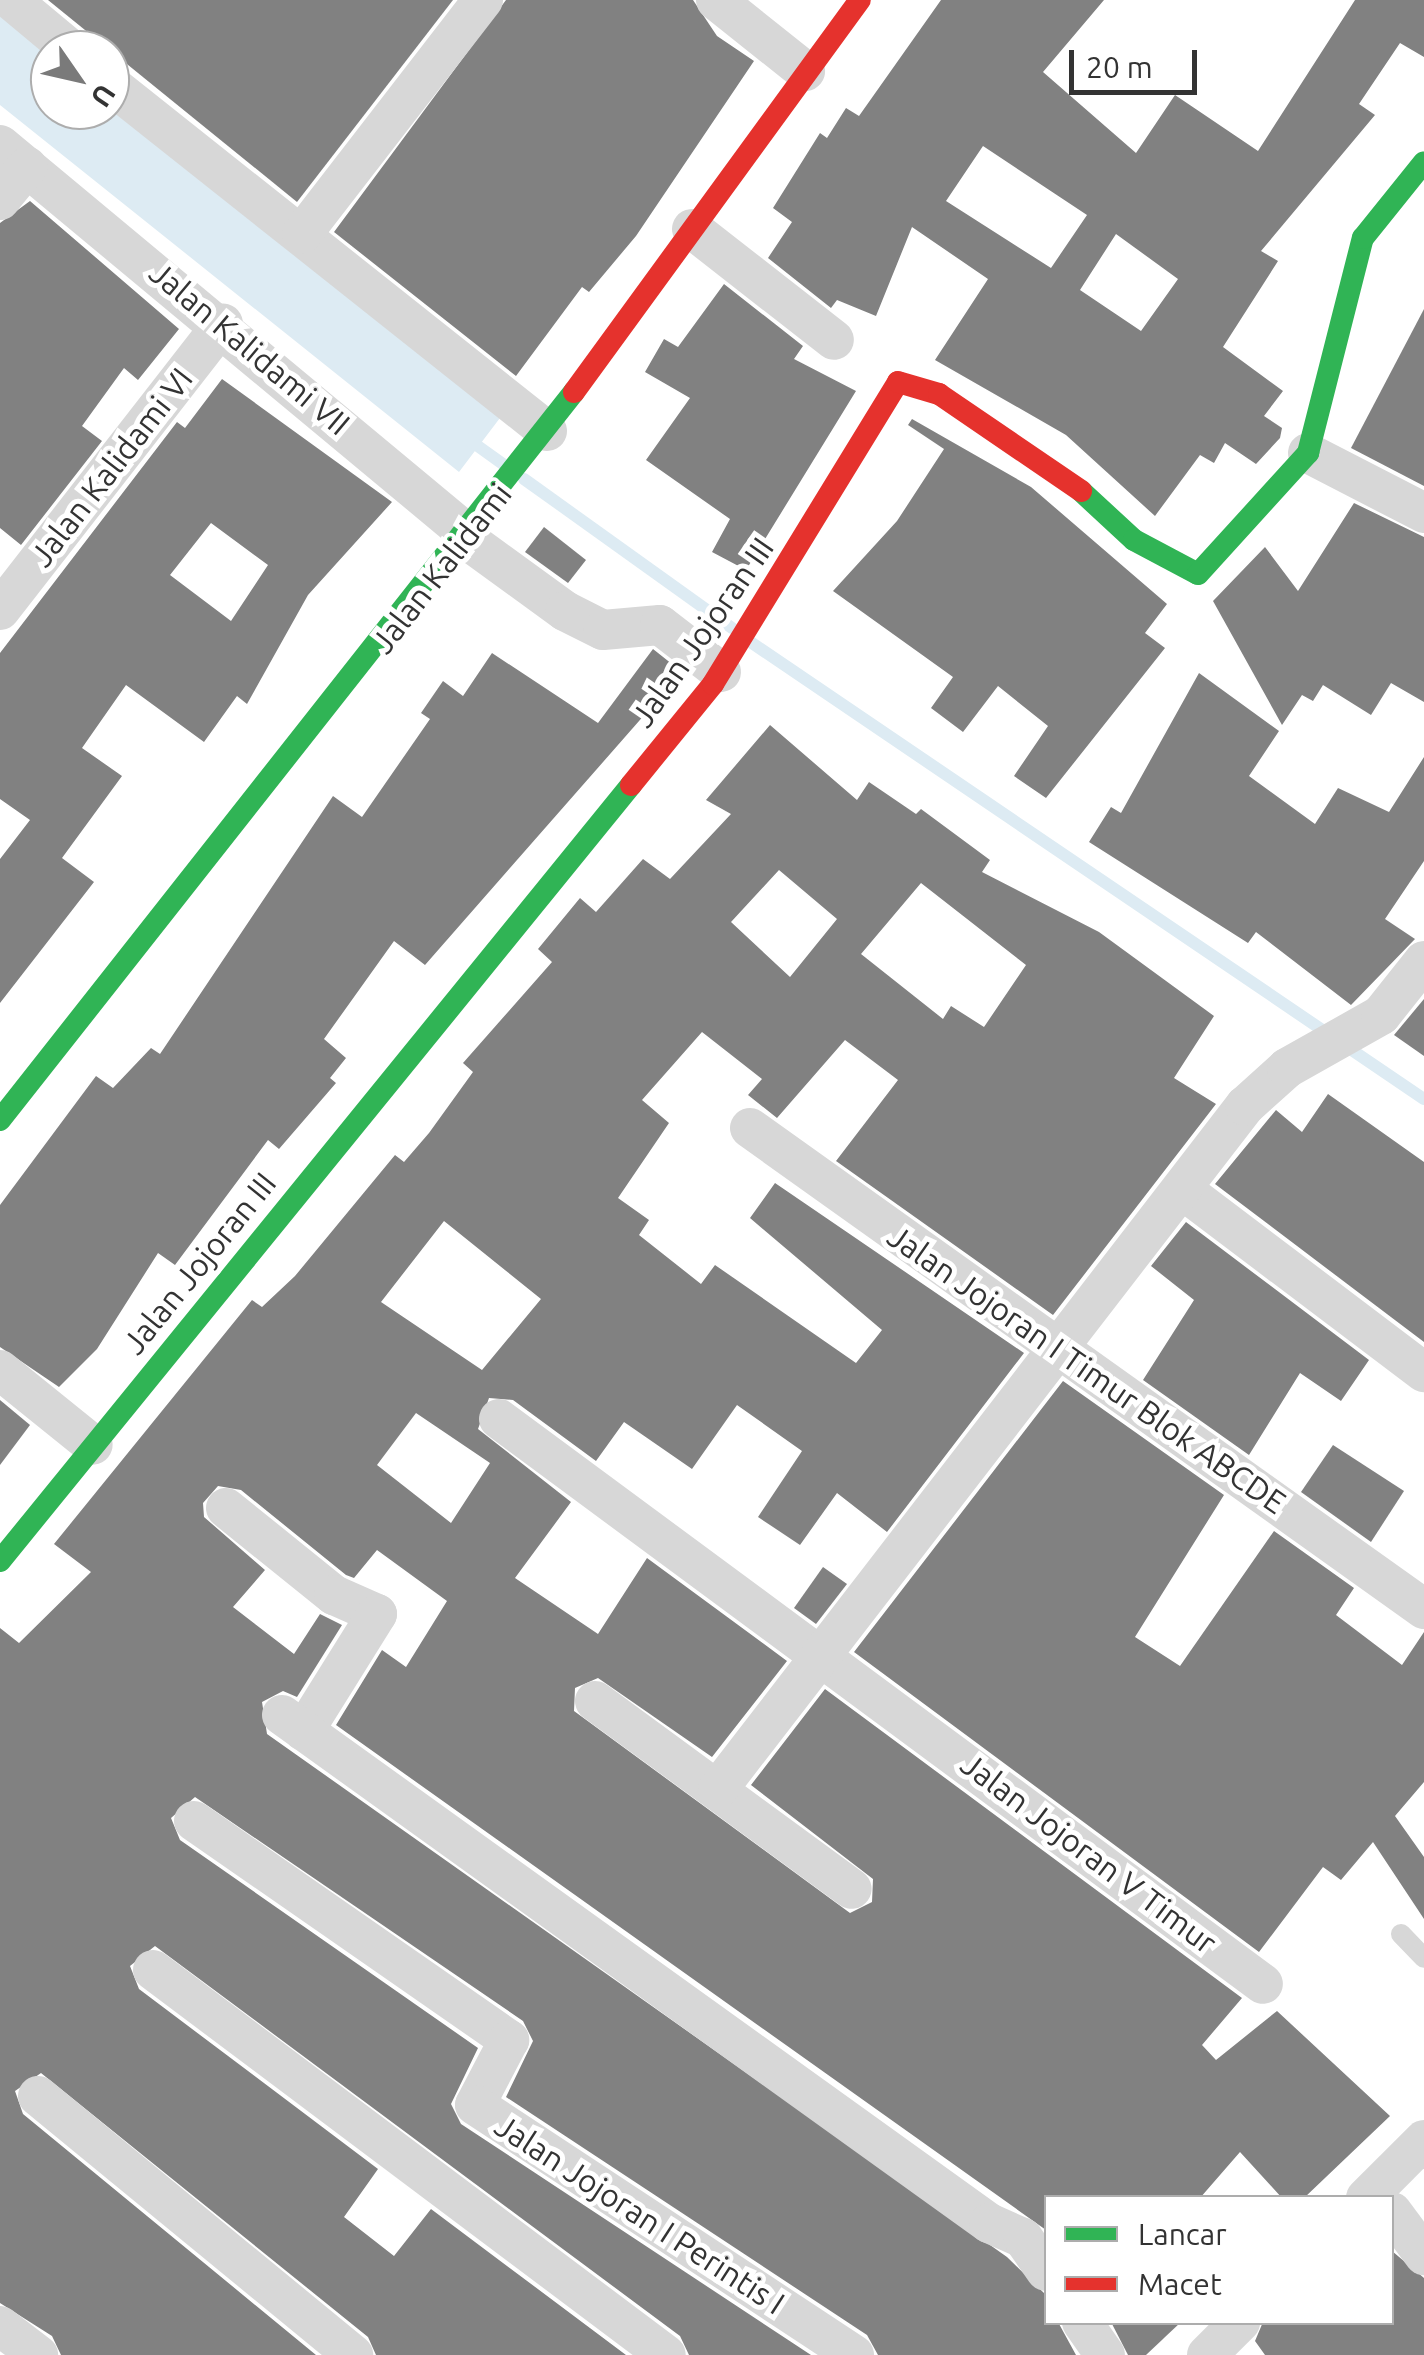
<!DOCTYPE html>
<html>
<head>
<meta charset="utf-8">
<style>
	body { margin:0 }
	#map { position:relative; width:1424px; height:2355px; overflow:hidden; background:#fff; font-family:Ubuntu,sans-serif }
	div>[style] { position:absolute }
	.water>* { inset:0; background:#ddebf3 }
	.stream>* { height:12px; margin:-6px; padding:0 6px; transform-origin:6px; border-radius:6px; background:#ddebf3 }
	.building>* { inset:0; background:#818181 }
	.lane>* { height:20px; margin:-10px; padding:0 10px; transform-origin:10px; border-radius:10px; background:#d7d7d7 }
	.street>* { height:40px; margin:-20px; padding:0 20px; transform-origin:20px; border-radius:20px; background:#d7d7d7 }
	.fast>* { height:22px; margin:-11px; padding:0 11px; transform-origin:11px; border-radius:11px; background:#30b455 }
	.jam>* { height:22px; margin:-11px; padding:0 11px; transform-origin:11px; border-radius:11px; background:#e5322d }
	span { translate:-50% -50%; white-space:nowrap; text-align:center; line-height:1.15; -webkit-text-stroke:10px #fff; paint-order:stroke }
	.street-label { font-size:32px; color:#333 }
	.legend { position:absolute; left:1044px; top:2195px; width:350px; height:130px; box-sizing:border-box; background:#fff; border:2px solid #adadad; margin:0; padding:12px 18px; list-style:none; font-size:30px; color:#333 }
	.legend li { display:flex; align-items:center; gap:20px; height:50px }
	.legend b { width:50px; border:2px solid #adadad }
	.north { position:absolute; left:30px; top:30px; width:100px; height:100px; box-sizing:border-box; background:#fff; border:2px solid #adadad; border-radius:50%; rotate:124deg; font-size:28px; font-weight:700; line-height:40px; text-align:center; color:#333 }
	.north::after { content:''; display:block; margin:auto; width:35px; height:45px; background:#7a7a7a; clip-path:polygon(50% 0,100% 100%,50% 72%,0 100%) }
	.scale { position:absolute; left:1069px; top:50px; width:128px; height:45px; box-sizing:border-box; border:5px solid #333; border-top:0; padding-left:12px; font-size:30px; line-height:35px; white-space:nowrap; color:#333; -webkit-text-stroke:8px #fff; paint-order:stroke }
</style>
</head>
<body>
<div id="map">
	<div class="water">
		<div style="clip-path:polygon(0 3px,50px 50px,50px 110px,110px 110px,110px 91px,506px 410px,459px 472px,0 105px)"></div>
	</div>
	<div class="stream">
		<div style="left:468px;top:439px;width:44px;rotate:35.8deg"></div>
		<div style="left:524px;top:479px;width:256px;rotate:35.6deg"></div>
		<div style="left:752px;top:643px;width:812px;rotate:34.16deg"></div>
	</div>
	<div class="building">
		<div style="clip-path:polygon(48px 0,453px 0,297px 202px)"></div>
		<div style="clip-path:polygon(506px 0,693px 0,717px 36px,754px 61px,636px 236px,589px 292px,582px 287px,516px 376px,334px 232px)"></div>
		<div style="clip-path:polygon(evenodd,941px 0,1104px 0,1043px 72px,1136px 153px,1175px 95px,1258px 151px,1355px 0,1424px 0,1424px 57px,1400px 43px,1359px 104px,1375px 115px,1261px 251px,1278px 261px,1223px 347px,1283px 391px,1264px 416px,1282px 428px,1280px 438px,1256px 464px,1225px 443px,1214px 463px,1200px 455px,1155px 516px,1066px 435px,935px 360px,988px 279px,912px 227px,876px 316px,837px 300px,831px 308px,768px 258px,792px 222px,773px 208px,820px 133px,827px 138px,846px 108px,859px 116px,941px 0,983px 146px,1087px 215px,1051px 268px,946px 201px,983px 146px,941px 0,1116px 234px,1178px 279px,1141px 331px,1080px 290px,1116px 234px)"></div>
		<div style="clip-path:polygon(30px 201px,179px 329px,138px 380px,124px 368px,82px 426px,102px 441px,21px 545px,0 528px,0 223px)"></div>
		<div style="clip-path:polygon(724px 284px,803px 346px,794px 359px,856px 391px,746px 570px,712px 552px,730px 519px,646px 460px,690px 398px,645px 372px,664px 339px,678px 347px)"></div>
		<div style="clip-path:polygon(1424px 309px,1424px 486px,1351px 448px)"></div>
		<div style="clip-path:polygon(evenodd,222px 379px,392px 502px,308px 595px,247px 704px,237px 696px,204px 742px,126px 685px,82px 748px,122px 776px,62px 858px,94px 882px,0 1003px,0 859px,30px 820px,0 799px,0 653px,177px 422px,185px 428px,222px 379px,211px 523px,268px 565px,231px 621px,170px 575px,211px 523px)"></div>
		<div style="clip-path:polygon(912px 419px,1031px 487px,1167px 604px,1145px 633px,1165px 648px,1046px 798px,1014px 776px,1048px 726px,998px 686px,963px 732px,931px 708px,953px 677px,833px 591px,897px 521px,944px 449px,908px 425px)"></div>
		<div style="clip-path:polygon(1354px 503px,1424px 537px,1424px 702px,1391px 683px,1371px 715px,1323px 685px,1313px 701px,1302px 695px,1282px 725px,1213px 601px,1265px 547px,1298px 591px)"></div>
		<div style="clip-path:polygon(544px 527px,586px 560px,568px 583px,525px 552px)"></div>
		<div style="clip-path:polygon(653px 649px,682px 672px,425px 965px,394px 941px,324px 1039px,346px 1058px,330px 1078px,336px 1083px,279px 1149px,268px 1140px,175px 1265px,158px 1253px,97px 1349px,59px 1387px,0 1347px,0 1205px,96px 1076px,113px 1088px,151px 1048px,160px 1054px,333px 796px,362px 817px,430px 719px,421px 713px,443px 681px,463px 696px,492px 653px,598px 723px)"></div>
		<div style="clip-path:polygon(1199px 673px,1279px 731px,1249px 776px,1315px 824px,1338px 788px,1389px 812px,1424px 757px,1424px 861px,1385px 919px,1415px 939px,1351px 1005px,1256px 932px,1248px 943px,1089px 842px,1111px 807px,1121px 813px)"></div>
		<div style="clip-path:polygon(evenodd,770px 725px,857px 800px,869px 782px,916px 814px,921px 809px,990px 860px,982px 872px,1099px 932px,1214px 1016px,1174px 1078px,1216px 1104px,1053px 1315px,836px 1161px,898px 1080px,845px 1040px,777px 1118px,748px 1095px,762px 1079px,702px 1032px,642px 1100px,669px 1123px,618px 1198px,649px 1220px,639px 1235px,701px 1284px,715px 1265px,856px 1363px,882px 1330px,750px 1218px,775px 1183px,1024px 1353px,887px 1532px,837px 1493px,800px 1545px,758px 1517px,802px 1451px,737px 1405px,692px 1469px,624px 1422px,596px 1461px,513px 1400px,489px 1398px,478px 1429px,571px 1502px,515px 1578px,598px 1634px,647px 1558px,787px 1661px,712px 1757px,598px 1678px,575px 1688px,574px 1711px,850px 1913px,872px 1902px,873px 1879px,751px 1785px,825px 1689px,1242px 1998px,1202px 2045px,1216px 2060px,1277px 2011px,1390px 2116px,1304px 2198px,1282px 2198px,1240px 2152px,1200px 2198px,1046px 2198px,1046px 2230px,336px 1725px,382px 1650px,406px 1667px,447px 1601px,377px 1550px,354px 1578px,346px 1575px,241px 1490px,218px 1486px,203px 1503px,204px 1517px,265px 1570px,233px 1607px,294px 1654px,320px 1614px,342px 1625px,297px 1697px,283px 1691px,262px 1702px,267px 1734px,1007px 2257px,1046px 2295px,1046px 2322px,1058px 2322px,1076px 2355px,878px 2355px,867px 2335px,506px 2097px,533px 2041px,523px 2021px,195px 1797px,171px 1818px,180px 1840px,478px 2048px,451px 2104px,461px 2124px,811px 2355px,689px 2355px,680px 2336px,155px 1946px,130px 1966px,139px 1989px,378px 2169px,344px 2217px,394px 2256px,431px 2209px,626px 2355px,376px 2355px,368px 2337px,41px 2073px,15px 2091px,23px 2114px,316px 2355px,61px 2355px,52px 2336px,0 2303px,0 1628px,19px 1643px,91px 1572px,54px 1544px,252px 1300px,262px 1307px,295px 1276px,395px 1155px,404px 1162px,429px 1133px,473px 1072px,463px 1063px,552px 962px,538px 949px,580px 898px,596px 912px,643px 859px,670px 879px,731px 814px,706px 800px,770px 725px,779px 870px,837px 919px,790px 977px,731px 922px,779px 870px,770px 725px,921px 883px,1026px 965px,984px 1027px,951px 1006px,943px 1019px,861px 954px,921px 883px,770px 725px,444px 1221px,541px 1299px,482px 1370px,381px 1302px,444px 1221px,770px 725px,416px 1413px,490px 1463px,451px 1523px,377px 1465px,416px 1413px)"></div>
		<div style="clip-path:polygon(1424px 999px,1424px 1056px,1394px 1035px)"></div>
		<div style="clip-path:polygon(1328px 1094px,1424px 1162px,1424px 1342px,1215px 1184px,1276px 1110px,1302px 1132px)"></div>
		<div style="clip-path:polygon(1186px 1222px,1369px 1360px,1341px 1401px,1300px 1373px,1249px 1455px,1143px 1380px,1194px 1300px,1151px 1266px)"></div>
		<div style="clip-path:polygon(1063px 1381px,1224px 1495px,1135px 1637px,1180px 1666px,1274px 1531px,1354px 1588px,1336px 1615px,1402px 1665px,1424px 1632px,1424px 1782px,1395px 1816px,1424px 1857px,1424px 1919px,1373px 1842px,1341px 1880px,1323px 1867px,1259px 1952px,854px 1652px)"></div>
		<div style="clip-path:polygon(0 1400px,30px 1425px,0 1465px)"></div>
		<div style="clip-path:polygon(1333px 1445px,1404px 1491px,1371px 1542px,1301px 1492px)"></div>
		<div style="clip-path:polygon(823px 1567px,847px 1584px,816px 1624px,794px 1608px)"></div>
		<div style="clip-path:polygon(1392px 2251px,1424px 2278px,1424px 2355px,1265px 2355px,1255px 2341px,1263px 2322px,1392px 2322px)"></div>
		<div style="clip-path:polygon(1111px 2322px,1181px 2322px,1146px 2355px,1128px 2355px)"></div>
	</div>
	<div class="lane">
		<div style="left:1401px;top:1934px;width:33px;rotate:46deg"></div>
	</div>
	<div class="street">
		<div style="left:11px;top:0;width:78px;rotate:39.8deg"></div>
		<div style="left:716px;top:0;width:114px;rotate:38.6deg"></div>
		<div style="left:110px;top:84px;width:558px;rotate:38.45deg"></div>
		<div style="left:0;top:145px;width:610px;rotate:39.75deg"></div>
		<div style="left:0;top:200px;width:43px;rotate:-50.7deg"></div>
		<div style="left:692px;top:229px;width:180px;rotate:38deg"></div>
		<div style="left:302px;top:234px;width:296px;rotate:-52.3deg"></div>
		<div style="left:1308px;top:453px;width:131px;rotate:27.3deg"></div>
		<div style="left:466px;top:539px;width:122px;rotate:36deg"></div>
		<div style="left:565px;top:611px;width:42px;rotate:26.6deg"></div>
		<div style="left:603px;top:630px;width:57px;rotate:-5deg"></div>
		<div style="left:660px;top:625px;width:77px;rotate:37.6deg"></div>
		<div style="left:0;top:610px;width:363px;rotate:-52.1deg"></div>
		<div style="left:750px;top:1128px;width:828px;rotate:35.51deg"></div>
		<div style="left:1183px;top:1190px;width:302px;rotate:37.1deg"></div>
		<div style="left:0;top:1370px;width:119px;rotate:38.9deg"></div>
		<div style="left:499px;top:1419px;width:950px;rotate:36.48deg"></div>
		<div style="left:226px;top:1508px;width:139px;rotate:38.9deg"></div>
		<div style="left:334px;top:1595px;width:47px;rotate:23.8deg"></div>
		<div style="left:377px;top:1614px;width:138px;rotate:122deg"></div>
		<div style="left:595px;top:1701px;width:318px;rotate:36.2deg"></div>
		<div style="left:282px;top:1715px;width:871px;rotate:35.7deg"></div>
		<div style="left:989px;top:2223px;width:37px;rotate:24deg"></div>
		<div style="left:1023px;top:2238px;width:40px;rotate:55.1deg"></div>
		<div style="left:718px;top:1789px;width:863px;rotate:-52.35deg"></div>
		<div style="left:1245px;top:1106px;width:57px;rotate:-42.1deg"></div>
		<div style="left:1287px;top:1068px;width:108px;rotate:-29.4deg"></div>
		<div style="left:1381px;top:1015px;width:69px;rotate:-51.5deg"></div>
		<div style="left:194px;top:1821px;width:384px;rotate:34.8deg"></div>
		<div style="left:509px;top:2040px;width:73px;rotate:117.6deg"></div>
		<div style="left:475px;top:2105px;width:454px;rotate:33.4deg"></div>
		<div style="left:153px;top:1970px;width:641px;rotate:36.89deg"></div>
		<div style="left:38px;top:2096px;width:408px;rotate:39.4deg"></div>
		<div style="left:1366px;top:2198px;width:82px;rotate:-45deg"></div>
		<div style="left:1392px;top:2212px;width:54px;rotate:53.3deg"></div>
		<div style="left:1082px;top:2322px;width:40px;rotate:55.1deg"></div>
		<div style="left:0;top:2326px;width:48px;rotate:37.3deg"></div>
		<div style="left:1207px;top:2355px;width:47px;rotate:-45deg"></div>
	</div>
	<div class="fast">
		<div style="left:1081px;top:491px;width:72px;rotate:42.8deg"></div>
		<div style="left:1134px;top:540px;width:72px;rotate:28deg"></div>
		<div style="left:1198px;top:574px;width:164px;rotate:-47.7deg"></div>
		<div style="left:1308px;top:453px;width:222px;rotate:-75.7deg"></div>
		<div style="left:1363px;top:238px;width:97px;rotate:-51.2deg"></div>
		<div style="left:0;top:1120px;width:927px;rotate:-51.75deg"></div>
		<div style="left:0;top:1561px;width:1000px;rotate:-50.88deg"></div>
	</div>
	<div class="jam">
		<div style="left:574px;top:392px;width:485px;rotate:-53.9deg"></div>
		<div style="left:631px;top:785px;width:130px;rotate:-50.9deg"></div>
		<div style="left:713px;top:684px;width:354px;rotate:-58.5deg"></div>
		<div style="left:898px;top:382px;width:43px;rotate:16.3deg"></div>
		<div style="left:939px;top:394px;width:172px;rotate:34.3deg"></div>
	</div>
	<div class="street-label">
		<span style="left:250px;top:348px;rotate:40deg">Jalan Kalidami VII</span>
		<span style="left:111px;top:467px;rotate:-52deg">Jalan Kalidami VI</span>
		<span style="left:441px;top:568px;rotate:-52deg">Jalan Kalidami</span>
		<span style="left:702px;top:632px;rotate:-55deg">Jalan Jojoran III</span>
		<span style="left:199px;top:1263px;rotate:-51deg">Jalan Jojoran III</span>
		<span style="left:1087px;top:1369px;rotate:35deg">Jalan Jojoran I Timur Blok ABCDE</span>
		<span style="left:1089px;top:1853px;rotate:37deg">Jalan Jojoran V Timur</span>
		<span style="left:640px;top:2214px;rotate:33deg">Jalan Jojoran I Perintis I</span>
	</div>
	<ul class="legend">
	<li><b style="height:12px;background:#30b455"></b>Lancar</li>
	<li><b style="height:12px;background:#e5322d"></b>Macet</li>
	</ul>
	<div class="north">U</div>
	<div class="scale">20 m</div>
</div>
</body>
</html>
